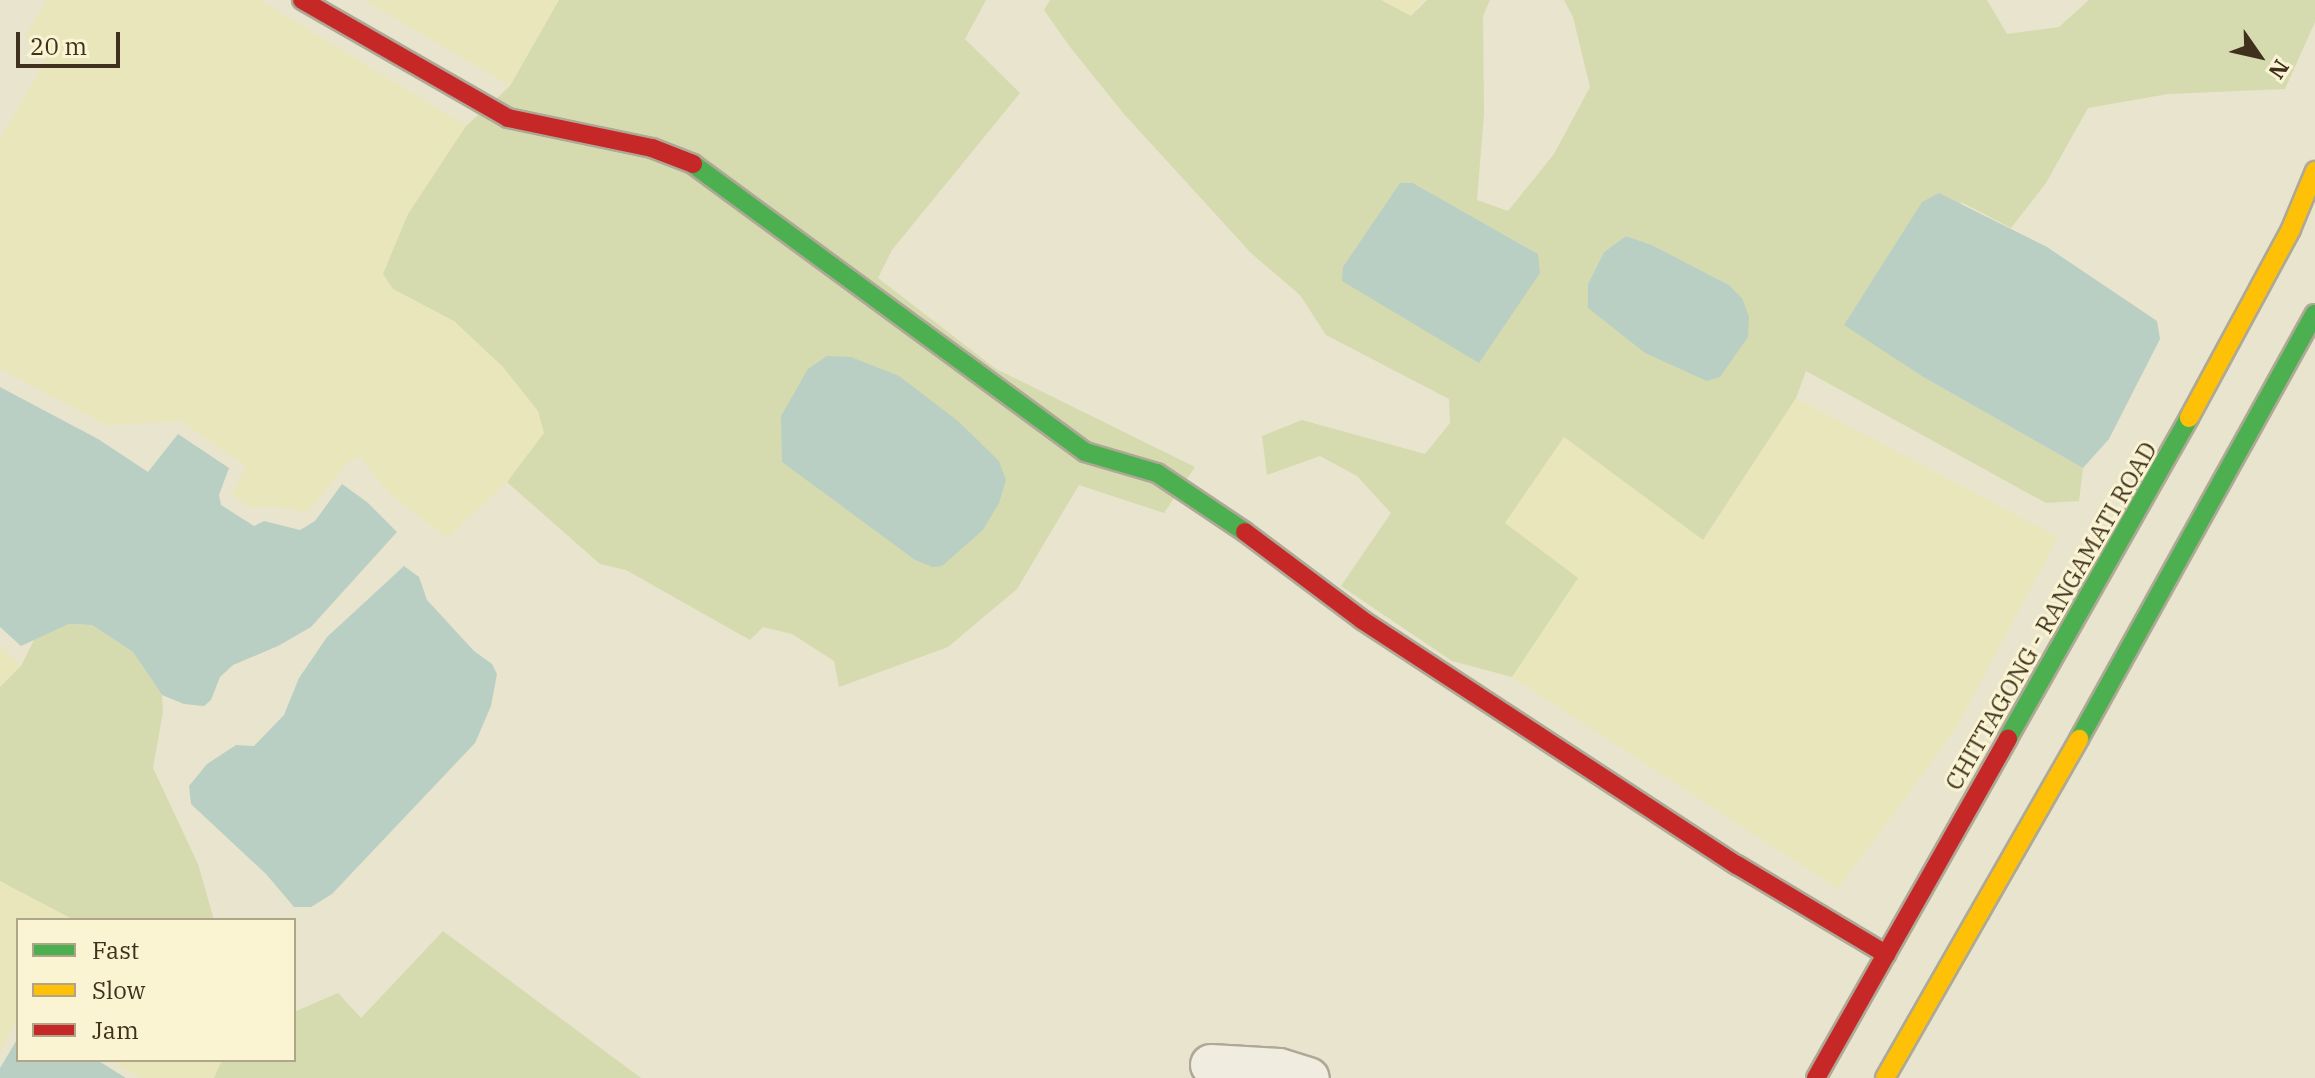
<!DOCTYPE html>
<html>
<head>
<meta charset="utf-8">
<style>
	body { margin:0 }
	#map { position:relative; width:2315px; height:1078px; overflow:hidden; background:#e9e4cd; font-family:"IBM Plex Serif",serif }
	div>[style] { position:absolute }
	.farmland>* { inset:0; background:#eae6bc }
	.green>* { inset:0; background:#d5dbae }
	.water>* { inset:0; background:#b9cfc4 }
	.roads { filter:drop-shadow(2px 0 #aea896) drop-shadow(-2px 0 #aea896) drop-shadow(0 2px #aea896) drop-shadow(0 -2px #aea896) }
	.street>* { height:40px; margin:-20px; padding:0 20px; transform-origin:20px; border-radius:20px; background:#f0ece0 }
	.fast>* { height:18px; margin:-9px; padding:0 9px; transform-origin:9px; border-radius:9px; background:#4caf50 }
	.slow>* { height:18px; margin:-9px; padding:0 9px; transform-origin:9px; border-radius:9px; background:#ffc107 }
	.jam>* { height:18px; margin:-9px; padding:0 9px; transform-origin:9px; border-radius:9px; background:#c62828 }
	span { translate:-50% -50%; white-space:nowrap; text-align:center; line-height:1.15; -webkit-text-stroke:6px #faf4d3; paint-order:stroke }
	.street-label { font-size:24px; color:#3f311d }
	.legend { position:absolute; left:16px; top:918px; width:280px; height:144px; box-sizing:border-box; background:#faf4d3; border:2px solid #afa68a; margin:0; padding:10px 14px; list-style:none; font-size:24px; color:#3f311d }
	.legend li { display:flex; align-items:center; gap:16px; height:40px }
	.legend b { width:40px; border:2px solid #afa68a }
	.north { position:absolute; left:2219px; top:16px; width:80px; height:80px; -webkit-text-stroke:6px #faf4d3; paint-order:stroke; rotate:124deg; font-size:22px; font-weight:700; line-height:32px; text-align:center; color:#3f311d }
	.north::after { content:''; display:block; margin:auto; width:28px; height:36px; background:#3f311d; clip-path:polygon(50% 0,100% 100%,50% 72%,0 100%) }
	.scale { position:absolute; left:16px; top:32px; width:104px; height:36px; box-sizing:border-box; border:4px solid #3f311d; border-top:0; padding-left:10px; font-size:24px; line-height:28px; white-space:nowrap; color:#3f311d; -webkit-text-stroke:6px #faf4d3; paint-order:stroke }
</style>
</head>
<body>
<div id="map">
	<div class="farmland">
		<div style="clip-path:polygon(46px 0,260px 0,466px 126px,408px 214px,393px 290px,454px 321px,503px 367px,538px 411px,544px 433px,507px 482px,447px 538px,389px 493px,360px 457px,349px 461px,308px 512px,272px 506px,251px 508px,232px 495px,246px 466px,180px 421px,107px 425px,0 369px,0 139px,47px 58px,25px 38px)"></div>
		<div style="clip-path:polygon(364px 0,559px 0,510px 86px)"></div>
		<div style="clip-path:polygon(1381px 0,1423px 0,1411px 16px)"></div>
		<div style="clip-path:polygon(1796px 398px,2058px 537px,1955px 730px,1838px 889px,1512px 677px,1578px 578px,1505px 523px,1564px 436px,1704px 540px)"></div>
		<div style="clip-path:polygon(0 646px,21px 666px,0 687px)"></div>
		<div style="clip-path:polygon(0 881px,74px 920px,18px 920px,18px 1018px,0 1052px)"></div>
		<div style="clip-path:polygon(110px 1060px,222px 1060px,214px 1078px,141px 1078px)"></div>
	</div>
	<div class="green">
		<div style="clip-path:polygon(559px 0,986px 0,965px 39px,1020px 93px,892px 250px,878px 278px,996px 369px,1195px 467px,1164px 513px,1079px 485px,1017px 589px,948px 647px,839px 687px,834px 661px,792px 634px,763px 627px,750px 640px,626px 570px,600px 564px,507px 482px,544px 433px,538px 411px,503px 367px,454px 321px,393px 289px,383px 274px,408px 214px,466px 126px,510px 86px)"></div>
		<div style="clip-path:polygon(evenodd,1050px 0,1381px 0,1411px 16px,1427px 0,1490px 0,1483px 16px,1484px 114px,1477px 200px,1508px 211px,1554px 154px,1590px 87px,1573px 17px,1564px 0,1987px 0,2007px 34px,2059px 27px,2089px 0,2315px 0,2315px 22px,2285px 89px,2168px 94px,2088px 108px,2046px 183px,2011px 228px,1961px 202px,1925px 378px,2083px 468px,2079px 501px,2046px 503px,1806px 371px,1796px 398px,1703px 540px,1564px 437px,1505px 523px,1578px 578px,1512px 677px,1452px 661px,1341px 586px,1391px 513px,1357px 476px,1320px 456px,1267px 475px,1262px 436px,1302px 420px,1425px 454px,1450px 423px,1449px 399px,1326px 335px,1300px 295px,1251px 253px,1124px 114px,1070px 47px,1044px 10px,1050px 0,1400px 183px,1413px 183px,1538px 254px,1400px 183px,1050px 0,1626px 236px,1652px 245px,1729px 285px,1742px 298px,1588px 284px,1604px 252px,1626px 236px)"></div>
		<div style="clip-path:polygon(69px 624px,92px 625px,133px 652px,162px 695px,163px 712px,153px 768px,198px 864px,214px 920px,74px 920px,0 881px,0 687px,21px 666px,34px 640px)"></div>
		<div style="clip-path:polygon(443px 931px,641px 1078px,214px 1078px,222px 1060px,294px 1060px,294px 1012px,338px 993px,361px 1018px)"></div>
	</div>
	<div class="water">
		<div style="clip-path:polygon(1400px 183px,1413px 183px,1538px 254px,1540px 273px,1479px 363px,1342px 281px,1343px 267px)"></div>
		<div style="clip-path:polygon(1939px 193px,2047px 247px,2157px 321px,2160px 339px,2109px 439px,2083px 468px,1925px 378px,1844px 325px,1922px 202px)"></div>
		<div style="clip-path:polygon(1626px 236px,1652px 245px,1729px 285px,1742px 298px,1749px 317px,1748px 337px,1720px 377px,1707px 381px,1645px 353px,1588px 308px,1588px 284px,1604px 252px)"></div>
		<div style="clip-path:polygon(827px 356px,851px 357px,899px 376px,958px 421px,999px 461px,1006px 480px,999px 503px,983px 530px,942px 566px,933px 567px,915px 560px,782px 462px,781px 416px,808px 369px)"></div>
		<div style="clip-path:polygon(0 387px,98px 439px,148px 472px,178px 434px,229px 468px,219px 495px,221px 505px,254px 526px,264px 521px,300px 530px,315px 521px,342px 484px,367px 502px,397px 532px,311px 627px,278px 646px,233px 665px,220px 677px,211px 700px,204px 706px,184px 704px,162px 695px,133px 652px,92px 625px,69px 624px,21px 646px,0 627px)"></div>
		<div style="clip-path:polygon(404px 566px,419px 577px,427px 600px,474px 651px,492px 664px,497px 674px,491px 706px,475px 743px,332px 894px,311px 907px,294px 907px,266px 874px,191px 804px,189px 786px,207px 764px,236px 745px,254px 746px,284px 715px,299px 678px,327px 637px)"></div>
		<div style="clip-path:polygon(18px 1038px,18px 1060px,97px 1060px,126px 1078px,0 1078px,0 1068px)"></div>
	</div>
	<div class="roads">
		<div class="street">
			<div style="left:1211px;top:1065px;width:68px;rotate:3.4deg"></div>
			<div style="left:1279px;top:1069px;width:31px;rotate:17deg"></div>
		</div>
		<div class="fast">
			<div style="left:693px;top:164px;width:486px;rotate:36.3deg"></div>
			<div style="left:1085px;top:452px;width:75px;rotate:16.3deg"></div>
			<div style="left:1157px;top:473px;width:106px;rotate:33.8deg"></div>
			<div style="left:2008px;top:738px;width:368px;rotate:-60.5deg"></div>
			<div style="left:2079px;top:739px;width:486px;rotate:-61deg"></div>
		</div>
		<div class="slow">
			<div style="left:2189px;top:418px;width:215px;rotate:-61.6deg"></div>
			<div style="left:2291px;top:229px;width:63px;rotate:-67.5deg"></div>
			<div style="left:1885px;top:1078px;width:391px;rotate:-60.2deg"></div>
		</div>
		<div class="jam">
			<div style="left:302px;top:0;width:237px;rotate:29.8deg"></div>
			<div style="left:508px;top:118px;width:147px;rotate:11.8deg"></div>
			<div style="left:652px;top:148px;width:44px;rotate:21.3deg"></div>
			<div style="left:1245px;top:532px;width:146px;rotate:36.9deg"></div>
			<div style="left:1362px;top:620px;width:448px;rotate:33.2deg"></div>
			<div style="left:1737px;top:865px;width:174px;rotate:30.9deg"></div>
			<div style="left:1816px;top:1078px;width:390px;rotate:-60.5deg"></div>
		</div>
	</div>
	<div class="street-label">
		<span style="left:2051px;top:616px;rotate:-60deg">CHITTAGONG - RANGAMATI ROAD</span>
	</div>
	<ul class="legend">
	<li><b style="height:10px;background:#4caf50"></b>Fast</li>
	<li><b style="height:10px;background:#ffc107"></b>Slow</li>
	<li><b style="height:10px;background:#c62828"></b>Jam</li>
	</ul>
	<div class="north">N</div>
	<div class="scale">20 m</div>
</div>
</body>
</html>
